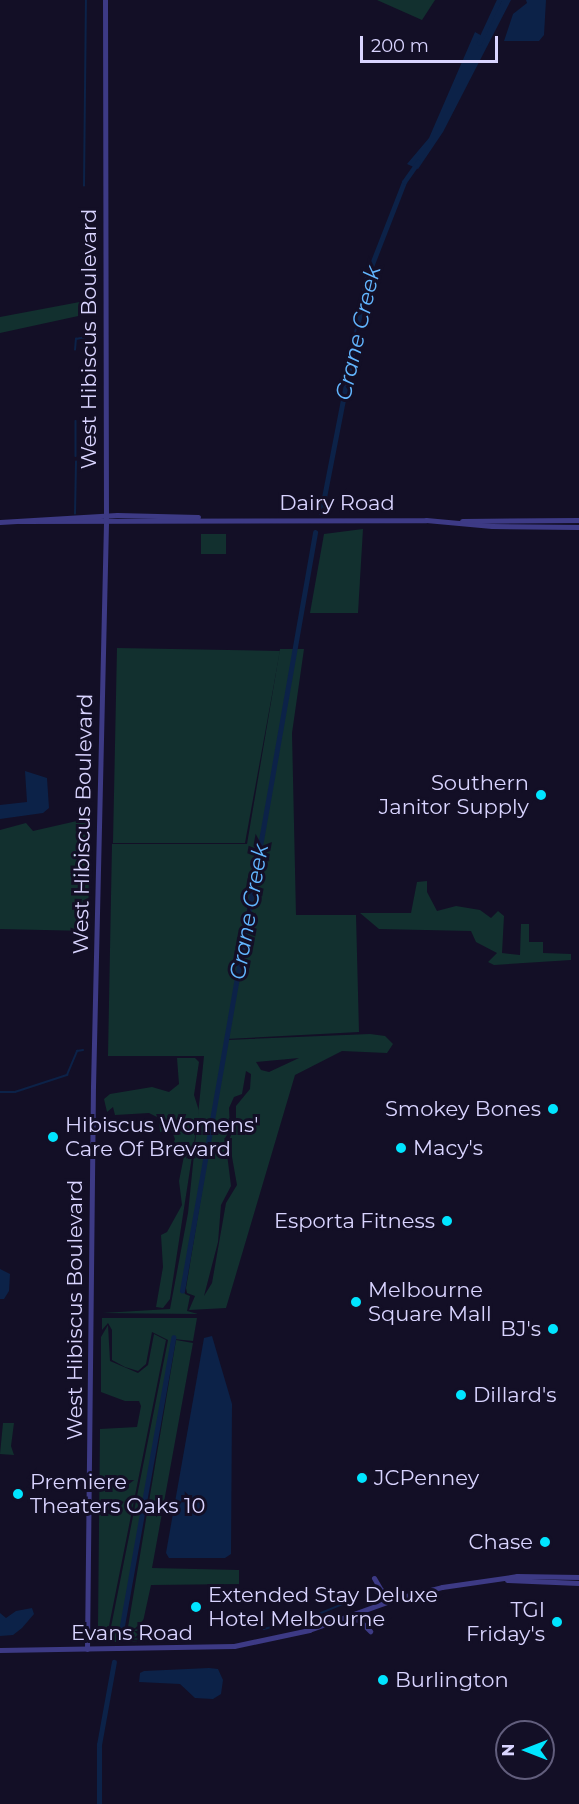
<!DOCTYPE html>
<html>
<head>
<meta charset="utf-8">
<style>
	body { margin:0 }
	#map { position:relative; width:579px; height:1804px; overflow:hidden; background:#130f26; font-family:Montserrat,sans-serif }
	div>[style] { position:absolute }
	.green>* { inset:0; background:#12302f }
	.water>* { inset:0; background:#0c2248 }
	.stream>* { height:1.5px; margin:-0.75px; padding:0 0.75px; transform-origin:0.75px; border-radius:0.75px; background:#0c2248 }
	.canal>* { height:4.5px; margin:-2.25px; padding:0 2.25px; transform-origin:2.25px; border-radius:2.25px; background:#0c2248 }
	.minor>* { height:5px; margin:-2.5px; padding:0 2.5px; transform-origin:2.5px; border-radius:2.5px; background:#3d3a85 }
	.dots>* { width:16px; height:16px; translate:-50% -50%; box-sizing:border-box; border:3px solid #130f26; border-radius:50% }
	span { translate:-50% -50%; white-space:nowrap; text-align:center; line-height:1.15; -webkit-text-stroke:6px #130f26; paint-order:stroke }
	.street-label { font-size:21px; color:#d9d4ff }
	.poi-label { font-size:21px; color:#d9d4ff }
	.right { translate:-100% -50%; text-align:right }
	.left { translate:0 -50%; text-align:left }
	.water-label { font-size:22px; color:#62b6ff; font-style:italic }
	.north { position:absolute; left:495px; top:1720px; width:60px; height:60px; box-sizing:border-box; background:#130f26; border:2px solid #625e7d; border-radius:50%; rotate:270deg; font-size:16px; font-weight:700; line-height:24px; text-align:center; color:#d9d4ff }
	.north::after { content:''; display:block; margin:auto; width:21px; height:27px; background:#00e5ff; clip-path:polygon(50% 0,100% 100%,50% 72%,0 100%) }
	.scale { position:absolute; left:360px; top:36px; width:138px; height:27px; box-sizing:border-box; border:3px solid #d9d4ff; border-top:0; padding-left:8px; font-size:18px; line-height:21px; white-space:nowrap; color:#d9d4ff; -webkit-text-stroke:4px #130f26; paint-order:stroke }
</style>
</head>
<body>
<div id="map">
	<div class="green">
		<div style="clip-path:polygon(377px 0,435px 0,422px 20px)"></div>
		<div style="clip-path:polygon(85px 301px,92px 313px,0 333px,0 317px)"></div>
		<div style="clip-path:polygon(363px 529px,358px 613px,310px 613px,324px 534px)"></div>
		<div style="clip-path:polygon(201px 534px,226px 534px,226px 554px,201px 554px)"></div>
		<div style="clip-path:polygon(117px 648px,280px 651px,245px 843px,113px 843px)"></div>
		<div style="clip-path:polygon(280px 649px,304px 649px,292px 733px,296px 915px,356px 915px,359px 1032px,226px 1039px,183px 1288px,185px 1294px,190px 1296px,187px 1311px,198px 1314px,102px 1313px,170px 1309px,188px 1213px,204px 1056px,108px 1056px,112px 844px,247px 844px)"></div>
		<div style="clip-path:polygon(90px 818px,88px 931px,0 929px,0 830px,26px 823px,33px 831px)"></div>
		<div style="clip-path:polygon(427px 881px,427px 892px,437px 911px,456px 906px,480px 910px,491px 918px,498px 911px,504px 916px,502px 953px,520px 955px,521px 924px,529px 924px,529px 942px,543px 942px,543px 953px,571px 954px,571px 960px,494px 965px,488px 962px,497px 953px,476px 942px,471px 931px,379px 929px,360px 913px,411px 913px,417px 882px)"></div>
		<div style="clip-path:polygon(evenodd,370px 1034px,385px 1036px,393px 1044px,387px 1053px,342px 1051px,295px 1075px,226px 1308px,189px 1310px,195px 1296px,187px 1293px,186px 1288px,227px 1040px,370px 1034px,299px 1058px,269px 1072px,261px 1070px,256px 1062px,299px 1058px,370px 1034px,246px 1071px,251px 1074px,250px 1089px,236px 1106px,236px 1123px,229px 1140px,237px 1185px,226px 1203px,212px 1283px,204px 1296px,218px 1242px,221px 1205px,231px 1186px,225px 1138px,230px 1130px,229px 1108px,234px 1097px,242px 1094px,246px 1071px)"></div>
		<div style="clip-path:polygon(177px 1058px,195px 1058px,199px 1062px,194px 1095px,199px 1111px,170px 1299px,163px 1308px,156px 1307px,163px 1267px,161px 1235px,167px 1232px,182px 1205px,179px 1181px,184px 1156px,172px 1148px,175px 1139px,171px 1129px,160px 1132px,159px 1118px,149px 1113px,115px 1115px,113px 1107px,107px 1112px,104px 1099px,110px 1094px,152px 1087px,169px 1092px,179px 1084px)"></div>
		<div style="clip-path:polygon(102px 1318px,197px 1318px,193px 1341px,174px 1339px,122px 1636px,125px 1641px,139px 1642px,100px 1642px,100px 1631px,111px 1627px,168px 1340px,152px 1332px,146px 1364px,138px 1371px,125px 1367px,112px 1360px,112px 1330px,108px 1323px,102px 1330px)"></div>
		<div style="clip-path:polygon(108px 1325px,110px 1361px,138px 1373px,148px 1365px,154px 1334px,166px 1340px,109px 1626px,102px 1630px,98px 1626px,100px 1429px,137px 1427px,141px 1406px,139px 1401px,125px 1401px,101px 1392px,101px 1337px)"></div>
		<div style="clip-path:polygon(176px 1340px,193px 1343px,152px 1568px,239px 1570px,239px 1584px,151px 1585px,139px 1640px,126px 1639px)"></div>
		<div style="clip-path:polygon(3px 1423px,14px 1423px,11px 1446px,14px 1455px,0 1454px)"></div>
	</div>
	<div class="water">
		<div style="clip-path:polygon(502px 0,511px 0,443px 132px,418px 169px,407px 164px,429px 138px,475px 32px,484px 37px)"></div>
		<div style="clip-path:polygon(526px 0,546px 0,544px 35px,539px 41px,504px 41px,513px 14px,527px 3px)"></div>
		<div style="clip-path:polygon(25px 771px,47px 778px,49px 808px,43px 813px,0 819px,0 805px,27px 802px)"></div>
		<div style="clip-path:polygon(0 1269px,10px 1274px,9px 1291px,4px 1299px,0 1299px)"></div>
		<div style="clip-path:polygon(212px 1336px,232px 1404px,231px 1554px,225px 1558px,169px 1558px,166px 1553px,204px 1338px)"></div>
		<div style="clip-path:polygon(32px 1608px,34px 1614px,22px 1628px,13px 1635px,0 1636px,0 1613px,6px 1618px,16px 1611px)"></div>
		<div style="clip-path:polygon(209px 1668px,218px 1669px,223px 1680px,221px 1694px,213px 1699px,195px 1698px,180px 1684px,139px 1682px,140px 1673px,144px 1671px)"></div>
	</div>
	<div class="stream">
		<div style="left:84px;top:186px;width:186px;rotate:-89.4deg"></div>
		<div style="left:75px;top:350px;width:11px;rotate:-85deg"></div>
		<div style="left:76px;top:339px;width:15px;rotate:-11deg"></div>
		<div style="left:91px;top:336px;width:7px;rotate:-63deg"></div>
		<div style="left:76px;top:421px;width:35px;rotate:90deg"></div>
		<div style="left:75px;top:514px;width:52px;rotate:-88.9deg"></div>
		<div style="left:0;top:1092px;width:15px"></div>
		<div style="left:15px;top:1092px;width:55px;rotate:-18.1deg"></div>
		<div style="left:67px;top:1075px;width:26px;rotate:-67deg"></div>
		<div style="left:77px;top:1051px;width:6px;rotate:-9deg"></div>
		<div style="left:304px;top:1620px;width:55px;rotate:-22.4deg"></div>
		<div style="left:264px;top:1629px;width:32px;rotate:-14deg"></div>
	</div>
	<div class="canal">
		<div style="left:479px;top:43px;width:47px;rotate:-65.1deg"></div>
		<div style="left:321px;top:513px;width:240px;rotate:-79deg"></div>
		<div style="left:367px;top:277px;width:102px;rotate:-68.7deg"></div>
		<div style="left:404px;top:182px;width:24px;rotate:-55deg"></div>
		<div style="left:182px;top:1291px;width:770px;rotate:-80.05deg"></div>
		<div style="left:120px;top:1637px;width:304px;rotate:-79.9deg"></div>
		<div style="left:99px;top:1804px;width:59px;rotate:-90deg"></div>
		<div style="left:99px;top:1745px;width:84px;rotate:-79.8deg"></div>
	</div>
	<div class="minor">
		<div style="left:19px;top:521px;width:407px;rotate:-0.1deg"></div>
		<div style="left:426px;top:520px;width:66px;rotate:5.2deg"></div>
		<div style="left:492px;top:526px;width:87px;rotate:0.7deg"></div>
		<div style="left:462px;top:521px;width:117px;rotate:-0.5deg"></div>
		<div style="left:0;top:522px;width:117px;rotate:-3.4deg"></div>
		<div style="left:117px;top:515px;width:81px;rotate:1.4deg"></div>
		<div style="left:374px;top:1578px;width:14px;rotate:60deg"></div>
		<div style="left:381px;top:1590px;width:17px;rotate:25deg"></div>
		<div style="left:507px;top:1580px;width:72px;rotate:2.4deg"></div>
		<div style="left:343px;top:1618px;width:16px;rotate:7deg"></div>
		<div style="left:359px;top:1620px;width:16px;rotate:45deg"></div>
		<div style="left:87px;top:1649px;width:562px;rotate:-89.39deg"></div>
		<div style="left:93px;top:1087px;width:566px;rotate:-88.68deg"></div>
		<div style="left:106px;top:521px;width:521px;rotate:-90.11deg"></div>
		<div style="left:0;top:1650px;width:234px;rotate:-1deg"></div>
		<div style="left:234px;top:1646px;width:77px;rotate:-12deg"></div>
		<div style="left:309px;top:1630px;width:95px;rotate:-19.8deg"></div>
		<div style="left:398px;top:1598px;width:45px;rotate:-14deg"></div>
		<div style="left:442px;top:1587px;width:76px;rotate:-8.3deg"></div>
		<div style="left:517px;top:1576px;width:62px;rotate:0.9deg"></div>
	</div>
	<div class="dots">
		<div style="left:541px;top:795px;background:#00e5ff"></div>
		<div style="left:553px;top:1109px;background:#00e5ff"></div>
		<div style="left:53px;top:1137px;background:#00e5ff"></div>
		<div style="left:401px;top:1148px;background:#00e5ff"></div>
		<div style="left:447px;top:1221px;background:#00e5ff"></div>
		<div style="left:356px;top:1302px;background:#00e5ff"></div>
		<div style="left:553px;top:1329px;background:#00e5ff"></div>
		<div style="left:461px;top:1395px;background:#00e5ff"></div>
		<div style="left:362px;top:1478px;background:#00e5ff"></div>
		<div style="left:18px;top:1494px;background:#00e5ff"></div>
		<div style="left:545px;top:1542px;background:#00e5ff"></div>
		<div style="left:196px;top:1607px;background:#00e5ff"></div>
		<div style="left:557px;top:1622px;background:#00e5ff"></div>
		<div style="left:383px;top:1680px;background:#00e5ff"></div>
	</div>
	<div class="street-label">
		<span style="left:89px;top:339px;rotate:-90deg">West Hibiscus Boulevard</span>
		<span style="left:337px;top:503px">Dairy Road</span>
		<span style="left:83px;top:824px;rotate:-89deg">West Hibiscus Boulevard</span>
		<span style="left:75px;top:1310px;rotate:-90deg">West Hibiscus Boulevard</span>
		<span style="left:132px;top:1633px">Evans Road</span>
	</div>
	<div class="poi-label">
		<span class="right" style="left:529px;top:795px">Southern<br>Janitor Supply</span>
		<span class="right" style="left:541px;top:1109px">Smokey Bones</span>
		<span class="left" style="left:65px;top:1137px">Hibiscus Womens'<br>Care Of Brevard</span>
		<span class="left" style="left:413px;top:1148px">Macy's</span>
		<span class="right" style="left:435px;top:1221px">Esporta Fitness</span>
		<span class="left" style="left:368px;top:1302px">Melbourne<br>Square Mall</span>
		<span class="right" style="left:541px;top:1329px">BJ's</span>
		<span class="left" style="left:473px;top:1395px">Dillard's</span>
		<span class="left" style="left:374px;top:1478px">JCPenney</span>
		<span class="left" style="left:30px;top:1494px">Premiere<br>Theaters Oaks 10</span>
		<span class="right" style="left:533px;top:1542px">Chase</span>
		<span class="left" style="left:208px;top:1607px">Extended Stay Deluxe<br>Hotel Melbourne</span>
		<span class="right" style="left:545px;top:1622px">TGI<br>Friday's</span>
		<span class="left" style="left:395px;top:1680px">Burlington</span>
	</div>
	<div class="water-label">
		<span style="left:358px;top:333px;rotate:-77deg">Crane Creek</span>
		<span style="left:249px;top:912px;rotate:-80deg">Crane Creek</span>
	</div>
	<div class="north">N</div>
	<div class="scale">200 m</div>
</div>
</body>
</html>
